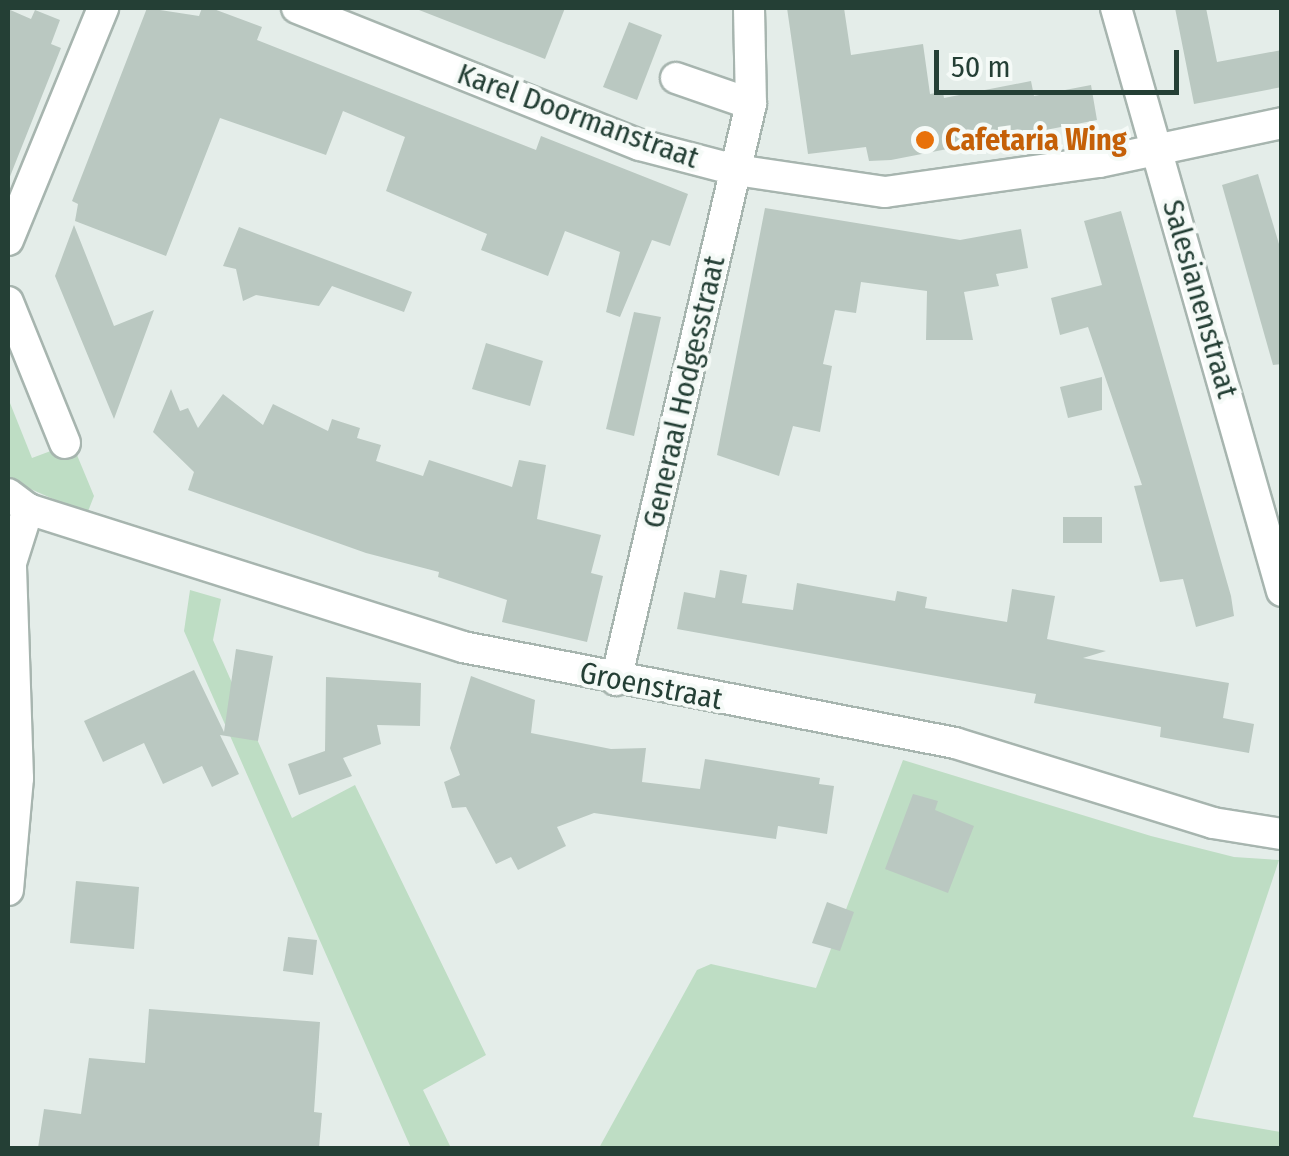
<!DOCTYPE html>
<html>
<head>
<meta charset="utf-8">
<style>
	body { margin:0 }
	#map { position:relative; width:1289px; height:1156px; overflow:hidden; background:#e4ede9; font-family:"Fira Sans Condensed",sans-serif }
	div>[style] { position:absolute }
	.green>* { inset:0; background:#beddc4 }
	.building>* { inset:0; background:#bac8c1 }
	.roads { filter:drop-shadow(2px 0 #a7b5af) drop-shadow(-2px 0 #a7b5af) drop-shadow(0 2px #a7b5af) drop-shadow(0 -2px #a7b5af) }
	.street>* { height:30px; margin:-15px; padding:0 15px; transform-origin:15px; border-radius:15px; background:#fff }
	.dots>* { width:28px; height:28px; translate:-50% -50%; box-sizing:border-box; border:5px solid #f5faf7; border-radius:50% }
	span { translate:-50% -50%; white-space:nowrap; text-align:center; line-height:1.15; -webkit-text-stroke:8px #f5faf7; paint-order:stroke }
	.street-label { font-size:30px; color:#243f35 }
	.food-label { font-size:30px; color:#c56008; font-weight:700 }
	.left { translate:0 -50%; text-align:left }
	.frame { position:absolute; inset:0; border:10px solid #243f35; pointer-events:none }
	.scale { position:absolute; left:934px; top:50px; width:245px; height:45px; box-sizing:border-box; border:5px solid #243f35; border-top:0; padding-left:12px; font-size:30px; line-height:35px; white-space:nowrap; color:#243f35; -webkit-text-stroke:8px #f5faf7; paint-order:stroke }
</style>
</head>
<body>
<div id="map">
	<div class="green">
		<div style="clip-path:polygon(8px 398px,32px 458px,72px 443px,94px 496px,87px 514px,8px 479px)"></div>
		<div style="clip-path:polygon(190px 590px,221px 599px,213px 640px,292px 818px,355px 785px,486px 1055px,423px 1090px,451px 1148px,411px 1148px,184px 631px)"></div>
		<div style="clip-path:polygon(903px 760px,1151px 836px,1234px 857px,1279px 860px,1193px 1117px,1281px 1132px,1281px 1148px,599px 1148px,697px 970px,711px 964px,816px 988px)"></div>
	</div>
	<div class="building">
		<div style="clip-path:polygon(147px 8px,199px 16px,202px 8px,211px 8px,262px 27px,257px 40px,536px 150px,541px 136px,688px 194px,670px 246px,652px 240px,620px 317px,606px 312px,620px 252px,565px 231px,548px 276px,481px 250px,487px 234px,386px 191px,405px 137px,343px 111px,326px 155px,220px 118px,166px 256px,75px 221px,78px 204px,72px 201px)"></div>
		<div style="clip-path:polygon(565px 8px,545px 59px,419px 10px,419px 8px)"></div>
		<div style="clip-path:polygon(787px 8px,844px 8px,851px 55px,923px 44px,930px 94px,943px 92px,944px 98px,1031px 81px,1034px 96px,1091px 85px,1097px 120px,891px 160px,869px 161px,866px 147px,808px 154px)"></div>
		<div style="clip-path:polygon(1175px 8px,1206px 8px,1217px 62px,1282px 50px,1282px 87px,1194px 104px)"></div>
		<div style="clip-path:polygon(8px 9px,31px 19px,35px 10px,60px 20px,51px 44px,61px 48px,9px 179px)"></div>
		<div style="clip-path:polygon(629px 22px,662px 35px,637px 100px,603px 87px)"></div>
		<div style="clip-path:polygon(1258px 174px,1282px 254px,1282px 364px,1273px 365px,1222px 185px)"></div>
		<div style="clip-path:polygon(765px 208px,960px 240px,1021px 229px,1028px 268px,996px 274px,999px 286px,964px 292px,973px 340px,926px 340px,927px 291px,861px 282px,856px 313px,835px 310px,823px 364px,832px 366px,820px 432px,793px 426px,779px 476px,717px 455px)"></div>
		<div style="clip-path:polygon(1121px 211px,1231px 596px,1234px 616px,1196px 627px,1183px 579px,1160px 582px,1134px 486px,1142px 485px,1088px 327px,1060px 335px,1051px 298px,1102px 285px,1084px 221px)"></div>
		<div style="clip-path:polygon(74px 225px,114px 326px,154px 310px,114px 419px,55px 276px)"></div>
		<div style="clip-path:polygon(239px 227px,412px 292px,404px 312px,332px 286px,319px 306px,256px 295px,243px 301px,236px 269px,223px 266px)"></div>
		<div style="clip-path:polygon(634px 312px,661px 317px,634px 436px,606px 429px)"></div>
		<div style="clip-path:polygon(486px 343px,543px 361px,530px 406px,472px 389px)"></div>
		<div style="clip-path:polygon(1102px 377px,1102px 410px,1068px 418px,1060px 387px)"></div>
		<div style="clip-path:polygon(171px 389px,180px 411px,188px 408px,198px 428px,223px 394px,263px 425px,273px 404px,328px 431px,332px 419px,360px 428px,357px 438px,381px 445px,376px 461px,423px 476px,429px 460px,512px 487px,519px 460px,546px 465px,537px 519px,601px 535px,591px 573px,603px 576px,587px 642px,502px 622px,507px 600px,438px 577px,439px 572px,366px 553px,188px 490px,194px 472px,153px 432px)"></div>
		<div style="clip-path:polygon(1063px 517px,1102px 517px,1102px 543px,1063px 543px)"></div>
		<div style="clip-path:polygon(720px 570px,747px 575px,742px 603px,793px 610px,797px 583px,895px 601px,897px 591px,927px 597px,925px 608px,1007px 622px,1012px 589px,1055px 596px,1047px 639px,1106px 651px,1083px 658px,1229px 683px,1223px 718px,1254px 724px,1249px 753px,1160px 737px,1161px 727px,1034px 703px,1036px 694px,677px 629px,684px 592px,715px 598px)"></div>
		<div style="clip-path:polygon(236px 649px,273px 656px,258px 741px,220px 735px,239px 774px,212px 787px,202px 766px,163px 784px,144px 743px,103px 762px,84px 721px,194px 670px,224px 732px)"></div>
		<div style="clip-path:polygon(471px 676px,535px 700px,531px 733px,611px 749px,646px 748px,642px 782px,700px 789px,705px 759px,820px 778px,819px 784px,834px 786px,827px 834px,778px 826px,776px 839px,594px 813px,557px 827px,566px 846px,518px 870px,511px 857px,496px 864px,466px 807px,452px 808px,444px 782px,460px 775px,450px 748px)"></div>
		<div style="clip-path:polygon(326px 677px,421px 683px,420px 726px,377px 725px,381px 744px,343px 758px,352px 776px,299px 795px,288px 764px,325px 751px)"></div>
		<div style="clip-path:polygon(913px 794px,938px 801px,935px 810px,974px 826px,948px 893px,885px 869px)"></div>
		<div style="clip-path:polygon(76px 881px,139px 887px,134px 949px,70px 943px)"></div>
		<div style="clip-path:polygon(827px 902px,854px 912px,840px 951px,812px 943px)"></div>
		<div style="clip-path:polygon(288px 937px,317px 940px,313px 975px,283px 971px)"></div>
		<div style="clip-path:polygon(149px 1009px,320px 1022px,314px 1112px,322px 1113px,319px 1148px,38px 1148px,44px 1109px,81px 1114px,89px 1058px,145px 1063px)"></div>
	</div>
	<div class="roads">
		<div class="street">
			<div style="left:297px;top:8px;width:369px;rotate:21.8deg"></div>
			<div style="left:640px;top:145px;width:99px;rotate:14.6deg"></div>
			<div style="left:736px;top:170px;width:151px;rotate:8.4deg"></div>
			<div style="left:885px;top:192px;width:216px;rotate:-8deg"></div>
			<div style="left:1099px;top:162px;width:187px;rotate:-12deg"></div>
			<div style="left:1116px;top:8px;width:606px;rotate:74.11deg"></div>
			<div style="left:676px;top:78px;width:79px;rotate:19.1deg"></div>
			<div style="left:8px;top:240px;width:251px;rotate:-67.7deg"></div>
			<div style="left:8px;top:302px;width:152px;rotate:68deg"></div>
			<div style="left:8px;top:494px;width:25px;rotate:37deg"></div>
			<div style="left:28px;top:509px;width:456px;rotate:17.6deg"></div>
			<div style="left:463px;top:647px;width:501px;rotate:11.04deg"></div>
			<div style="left:955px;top:743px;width:270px;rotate:17.2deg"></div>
			<div style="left:1213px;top:823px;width:70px;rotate:9.1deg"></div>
			<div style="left:616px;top:680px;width:592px;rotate:-76.81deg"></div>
			<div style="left:751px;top:104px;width:96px;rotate:-91.2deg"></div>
			<div style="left:8px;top:890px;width:112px;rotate:-84.9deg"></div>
			<div style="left:18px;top:778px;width:215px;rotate:-91.9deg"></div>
			<div style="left:11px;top:563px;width:57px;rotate:-72.5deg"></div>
		</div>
	</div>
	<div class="dots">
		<div style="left:925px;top:140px;background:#e8710a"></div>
	</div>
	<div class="street-label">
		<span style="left:578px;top:116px;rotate:20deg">Karel Doormanstraat</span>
		<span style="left:1200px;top:299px;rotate:74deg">Salesianenstraat</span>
		<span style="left:684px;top:392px;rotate:-77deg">Generaal Hodgesstraat</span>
		<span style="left:651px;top:686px;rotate:11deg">Groenstraat</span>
	</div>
	<div class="food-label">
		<span class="left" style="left:945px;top:140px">Cafetaria Wing</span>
	</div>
	<div class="frame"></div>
	<div class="scale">50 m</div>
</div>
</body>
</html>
